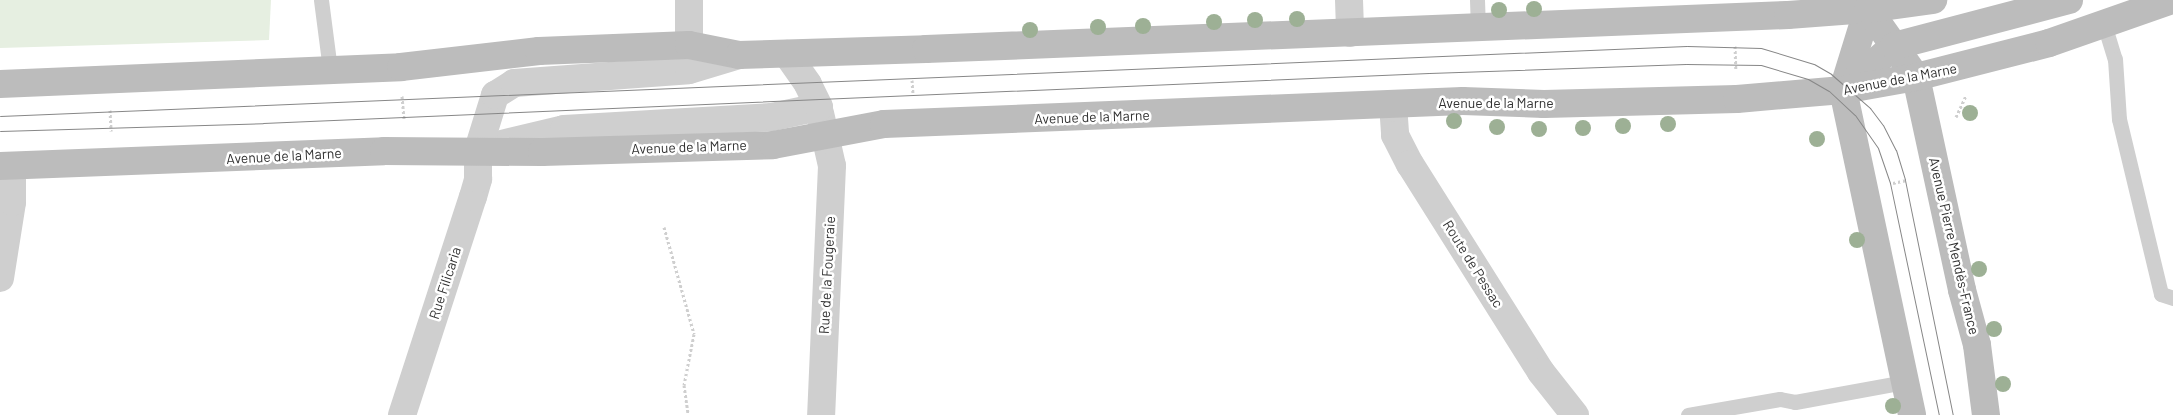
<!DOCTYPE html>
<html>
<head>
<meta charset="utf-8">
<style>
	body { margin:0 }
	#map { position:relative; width:2173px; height:415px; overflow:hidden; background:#fff; font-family:Barlow,sans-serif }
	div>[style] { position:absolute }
	.green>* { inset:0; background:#e6efe1 }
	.path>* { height:3px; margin-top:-1.5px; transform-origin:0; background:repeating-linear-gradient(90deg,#cfcfcf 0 2.5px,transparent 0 5px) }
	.lane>* { height:15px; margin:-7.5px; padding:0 7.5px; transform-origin:7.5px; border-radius:7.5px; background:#cfcfcf }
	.street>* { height:28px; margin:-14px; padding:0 14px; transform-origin:14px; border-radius:14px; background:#cfcfcf }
	.secondary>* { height:28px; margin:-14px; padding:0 14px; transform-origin:14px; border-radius:14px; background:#bcbcbc }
	.tram>* { height:1px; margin:-0.5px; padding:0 0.5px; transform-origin:0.5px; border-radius:0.5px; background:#878787 }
	.trees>* { width:16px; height:16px; margin:-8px; border-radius:50%; background:#9db095 }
	span { translate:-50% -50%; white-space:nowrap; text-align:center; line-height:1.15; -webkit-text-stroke:5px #fff; paint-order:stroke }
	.street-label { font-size:14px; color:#323232 }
</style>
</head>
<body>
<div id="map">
	<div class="green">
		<div style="clip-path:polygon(0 0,271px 0,269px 40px,0 48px)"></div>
	</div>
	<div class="path">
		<div style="left:1735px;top:46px;width:23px;rotate:88deg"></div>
		<div style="left:912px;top:80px;width:14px;rotate:86deg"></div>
		<div style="left:402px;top:96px;width:24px;rotate:85deg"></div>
		<div style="left:110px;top:110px;width:21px;rotate:87deg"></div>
		<div style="left:1956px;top:117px;width:23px;rotate:-65deg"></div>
		<div style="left:1893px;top:183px;width:14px;rotate:-12deg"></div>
		<div style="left:664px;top:227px;width:111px;rotate:74.3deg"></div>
		<div style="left:694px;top:334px;width:52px;rotate:101.1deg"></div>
		<div style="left:684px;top:385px;width:30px;rotate:82deg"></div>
	</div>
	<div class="lane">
		<div style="left:321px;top:0;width:70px;rotate:82.6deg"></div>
		<div style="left:1477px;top:0;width:27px;rotate:88deg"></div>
		<div style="left:2104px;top:24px;width:37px;rotate:73deg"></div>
		<div style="left:2115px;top:59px;width:60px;rotate:86.2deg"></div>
		<div style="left:2119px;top:119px;width:180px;rotate:76.5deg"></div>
		<div style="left:2161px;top:294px;width:13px;rotate:18deg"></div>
		<div style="left:1688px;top:415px;width:93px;rotate:-9.9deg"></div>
		<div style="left:1780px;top:399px;width:15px;rotate:11deg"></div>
		<div style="left:1795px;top:402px;width:112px;rotate:-10.3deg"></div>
	</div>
	<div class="street">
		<div style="left:1349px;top:0;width:33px;rotate:88deg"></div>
		<div style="left:689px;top:45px;width:45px;rotate:-90deg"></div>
		<div style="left:1393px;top:104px;width:31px;rotate:86deg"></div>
		<div style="left:1395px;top:135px;width:33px;rotate:63deg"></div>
		<div style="left:1410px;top:164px;width:246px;rotate:57.8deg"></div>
		<div style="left:1541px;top:372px;width:55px;rotate:51.7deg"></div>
		<div style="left:820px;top:113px;width:54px;rotate:77.2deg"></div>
		<div style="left:832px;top:166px;width:249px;rotate:92.5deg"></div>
		<div style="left:489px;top:147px;width:77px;rotate:-13.5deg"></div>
		<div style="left:564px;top:129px;width:208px;rotate:-3.3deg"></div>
		<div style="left:772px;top:117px;width:48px;rotate:-12deg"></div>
		<div style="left:819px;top:107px;width:25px;rotate:-116deg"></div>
		<div style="left:808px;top:84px;width:37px;rotate:-125deg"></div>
		<div style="left:0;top:278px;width:77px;rotate:-81deg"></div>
		<div style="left:12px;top:202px;width:36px;rotate:-90deg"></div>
		<div style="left:402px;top:415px;width:229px;rotate:-72deg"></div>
		<div style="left:473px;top:197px;width:19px;rotate:-74deg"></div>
		<div style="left:478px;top:179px;width:29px;rotate:-90deg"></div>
		<div style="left:478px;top:150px;width:58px;rotate:-72.8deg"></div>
		<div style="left:495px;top:95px;width:22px;rotate:-32deg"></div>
		<div style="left:514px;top:83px;width:175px;rotate:-4.2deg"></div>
		<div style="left:689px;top:70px;width:52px;rotate:-16.7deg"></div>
	</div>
	<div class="secondary">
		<div style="left:1867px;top:0;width:9px;rotate:84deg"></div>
		<div style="left:1868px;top:9px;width:85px;rotate:107.2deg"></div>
		<div style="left:1843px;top:90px;width:332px;rotate:78deg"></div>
		<div style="left:1868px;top:9px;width:83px;rotate:54.8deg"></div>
		<div style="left:1916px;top:77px;width:218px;rotate:77.8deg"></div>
		<div style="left:1962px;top:290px;width:57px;rotate:74.7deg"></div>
		<div style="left:1977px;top:345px;width:71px;rotate:82.7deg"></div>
		<div style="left:0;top:84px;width:401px;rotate:-2.4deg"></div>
		<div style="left:401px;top:67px;width:139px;rotate:-6.6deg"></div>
		<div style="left:539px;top:51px;width:150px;rotate:-2.3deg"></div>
		<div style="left:689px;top:45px;width:51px;rotate:11.3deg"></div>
		<div style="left:739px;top:55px;width:187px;rotate:-1.8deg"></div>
		<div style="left:926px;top:49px;width:863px;rotate:-2.26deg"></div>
		<div style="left:1788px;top:15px;width:80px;rotate:-4.3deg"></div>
		<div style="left:1868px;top:9px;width:66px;rotate:-7.9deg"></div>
		<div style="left:1844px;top:89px;width:66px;rotate:-40.7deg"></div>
		<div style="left:1894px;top:46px;width:181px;rotate:-14.7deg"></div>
		<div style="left:0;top:166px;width:384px;rotate:-2.2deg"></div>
		<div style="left:384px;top:151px;width:158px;rotate:0.4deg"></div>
		<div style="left:542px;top:152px;width:231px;rotate:-1.7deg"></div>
		<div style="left:773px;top:145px;width:113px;rotate:-10.7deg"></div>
		<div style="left:884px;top:124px;width:579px;rotate:-2.27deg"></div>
		<div style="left:1463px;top:101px;width:81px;rotate:2.1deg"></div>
		<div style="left:1544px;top:104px;width:193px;rotate:-1.5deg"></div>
		<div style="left:1737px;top:99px;width:106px;rotate:-4.9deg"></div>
		<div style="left:1843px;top:90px;width:74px;rotate:-10.1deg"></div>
		<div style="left:1916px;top:77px;width:137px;rotate:-14.3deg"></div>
		<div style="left:2049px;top:43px;width:130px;rotate:-19.3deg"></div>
	</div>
	<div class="tram">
		<div style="left:0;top:116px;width:1688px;rotate:-2.38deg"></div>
		<div style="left:1687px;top:46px;width:74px;rotate:1.5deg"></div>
		<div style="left:1761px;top:48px;width:55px;rotate:16.8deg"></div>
		<div style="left:1814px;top:64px;width:20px;rotate:30deg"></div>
		<div style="left:1831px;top:74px;width:52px;rotate:41.1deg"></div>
		<div style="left:1870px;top:108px;width:21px;rotate:53deg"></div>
		<div style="left:1883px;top:125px;width:28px;rotate:63deg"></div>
		<div style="left:1896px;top:150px;width:31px;rotate:73deg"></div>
		<div style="left:1905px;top:180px;width:240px;rotate:78.5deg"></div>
		<div style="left:0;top:131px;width:263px;rotate:-1.7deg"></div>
		<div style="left:263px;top:123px;width:1167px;rotate:-2.46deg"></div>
		<div style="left:1429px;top:73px;width:257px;rotate:-2deg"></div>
		<div style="left:1686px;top:64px;width:75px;rotate:0.8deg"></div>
		<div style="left:1761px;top:65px;width:49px;rotate:16.6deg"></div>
		<div style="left:1808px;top:79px;width:24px;rotate:30deg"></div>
		<div style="left:1829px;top:91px;width:35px;rotate:43deg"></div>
		<div style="left:1855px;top:115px;width:40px;rotate:55.1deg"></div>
		<div style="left:1878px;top:148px;width:37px;rotate:71deg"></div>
		<div style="left:1890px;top:183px;width:237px;rotate:78.1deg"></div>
	</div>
	<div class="trees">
		<div style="left:1534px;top:9px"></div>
		<div style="left:1499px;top:10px"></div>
		<div style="left:1297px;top:19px"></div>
		<div style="left:1255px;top:20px"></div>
		<div style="left:1214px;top:22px"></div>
		<div style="left:1143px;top:26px"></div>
		<div style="left:1098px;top:27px"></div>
		<div style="left:1030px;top:30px"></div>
		<div style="left:1970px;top:113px"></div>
		<div style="left:1454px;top:121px"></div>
		<div style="left:1668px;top:124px"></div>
		<div style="left:1623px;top:126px"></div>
		<div style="left:1497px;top:127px"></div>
		<div style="left:1583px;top:128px"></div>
		<div style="left:1539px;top:129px"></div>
		<div style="left:1817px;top:139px"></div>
		<div style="left:1857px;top:240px"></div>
		<div style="left:1979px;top:269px"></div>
		<div style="left:1994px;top:329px"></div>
		<div style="left:2003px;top:384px"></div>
		<div style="left:1893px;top:406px"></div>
	</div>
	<div class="street-label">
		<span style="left:1900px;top:79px;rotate:-11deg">Avenue de la Marne</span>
		<span style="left:1496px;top:103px">Avenue de la Marne</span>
		<span style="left:1092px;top:117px;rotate:-2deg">Avenue de la Marne</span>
		<span style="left:689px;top:147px;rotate:-2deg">Avenue de la Marne</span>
		<span style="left:284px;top:156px;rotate:-3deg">Avenue de la Marne</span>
		<span style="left:1954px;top:246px;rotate:77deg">Avenue Pierre Mendès-France</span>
		<span style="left:1473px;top:264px;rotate:58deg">Route de Pessac</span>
		<span style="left:827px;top:275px;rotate:-87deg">Rue de la Fougeraie</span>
		<span style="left:445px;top:283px;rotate:-72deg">Rue Filicaria</span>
	</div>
</div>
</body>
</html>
